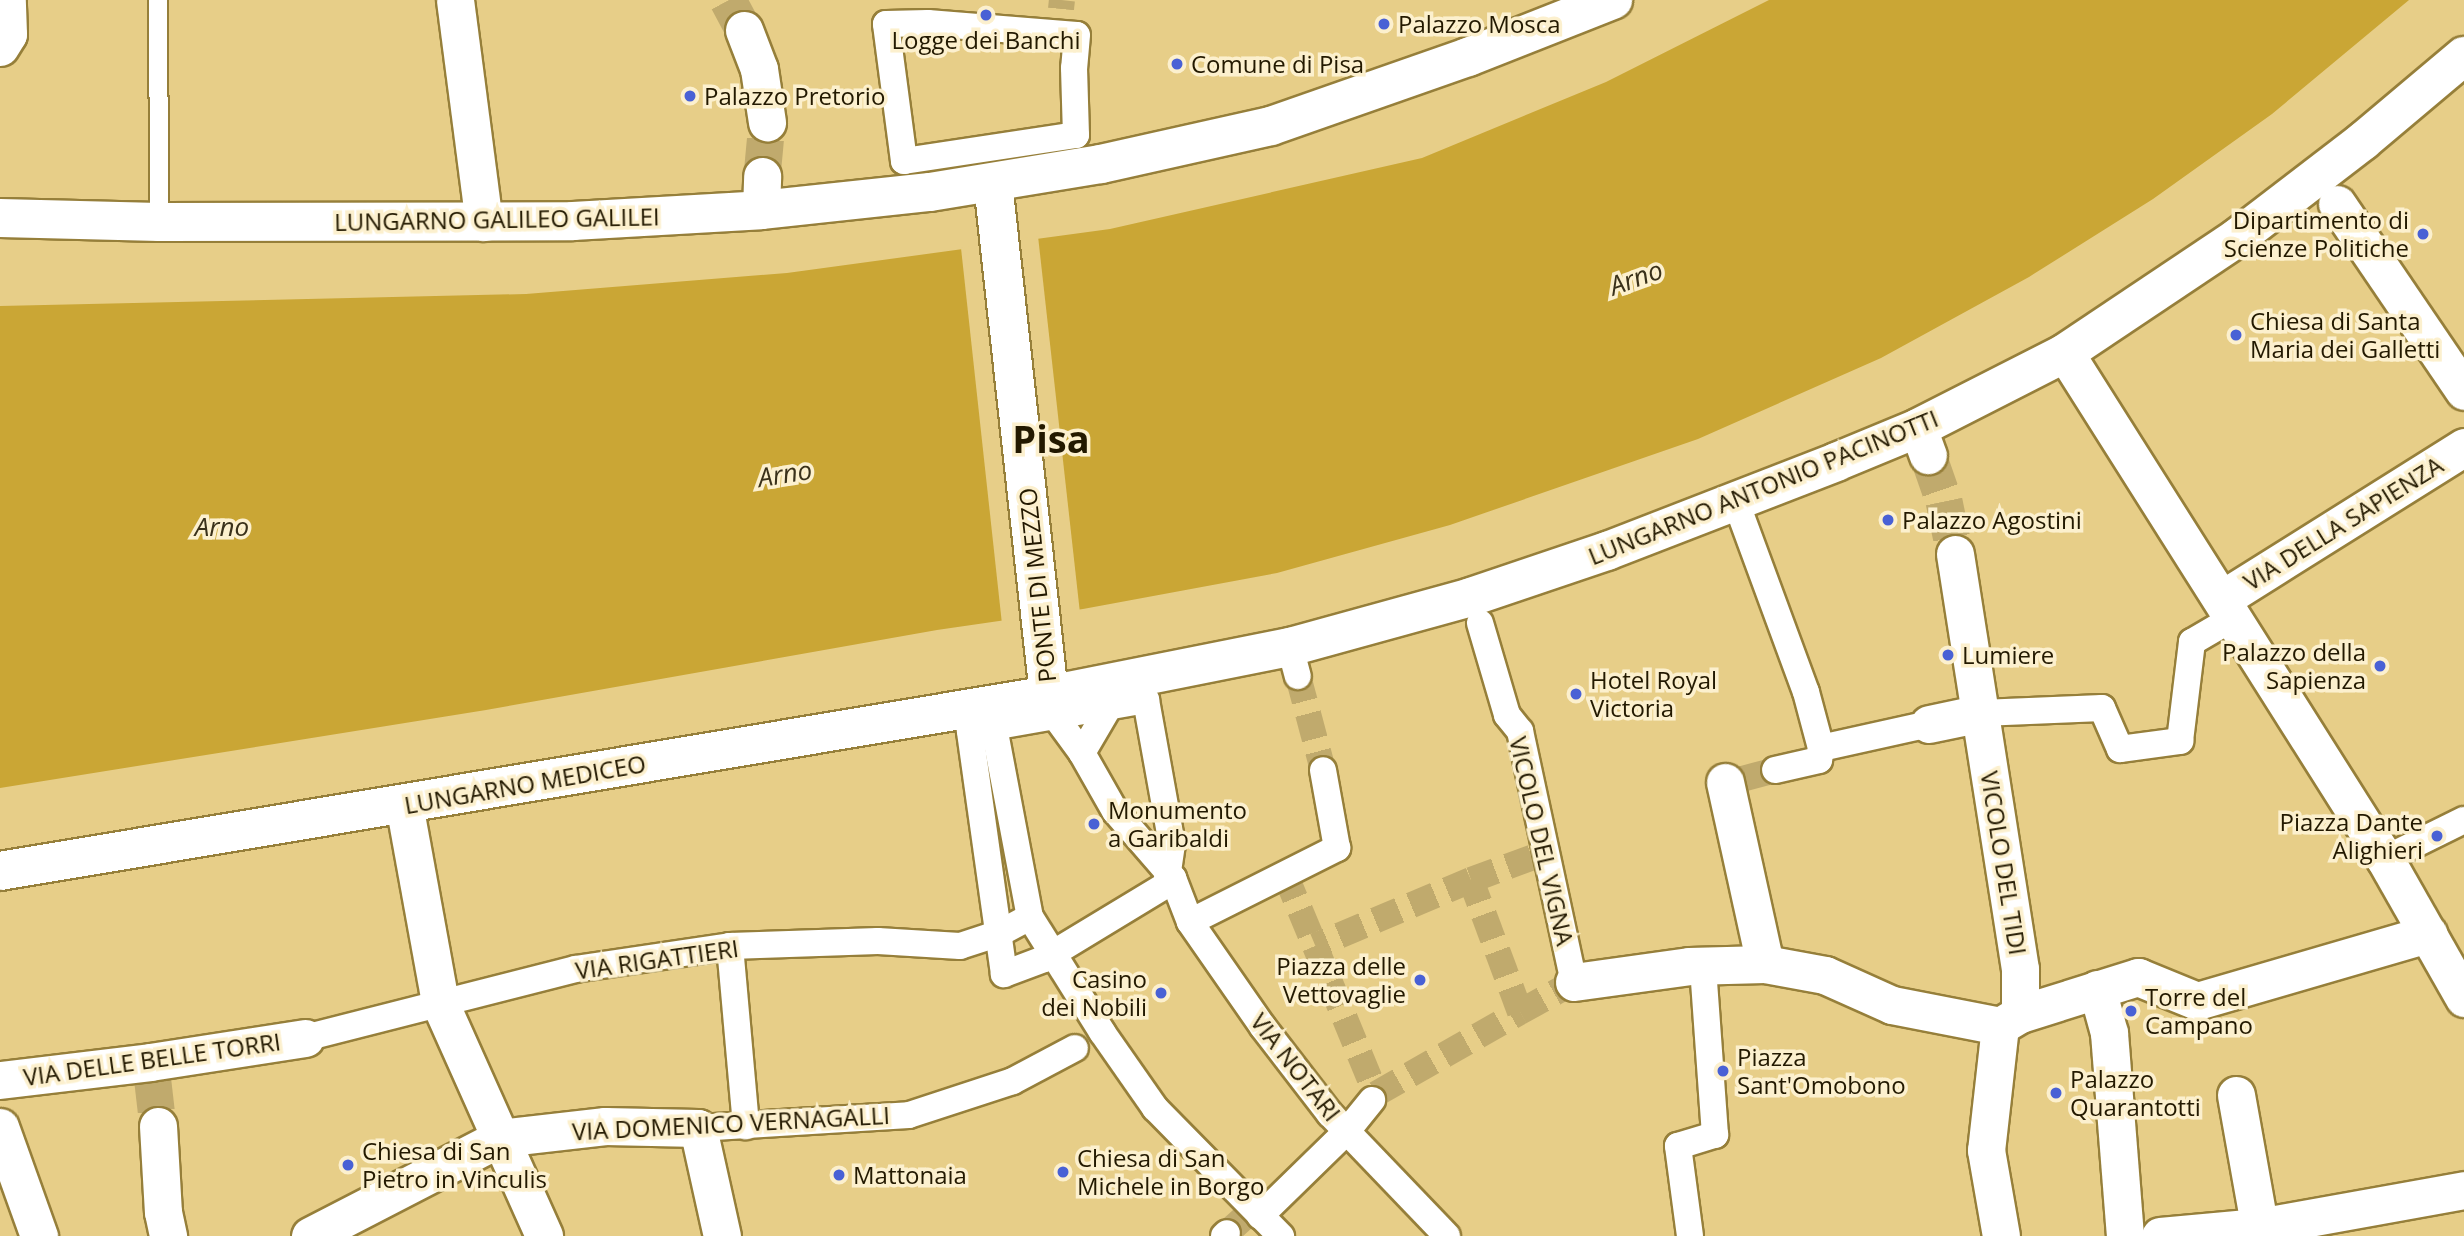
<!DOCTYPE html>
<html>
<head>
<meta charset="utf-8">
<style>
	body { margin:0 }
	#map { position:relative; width:2464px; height:1236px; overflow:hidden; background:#e7ce88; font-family:"Open Sans",sans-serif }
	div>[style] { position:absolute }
	.water>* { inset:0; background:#caa635 }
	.pier>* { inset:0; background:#e7ce88 }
	.pedestrian-tunnel>* { height:26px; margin-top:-13px; transform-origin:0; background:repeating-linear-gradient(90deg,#c0aa6d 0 26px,transparent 0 39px) }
	.minor-tunnel>* { height:37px; margin-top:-18.5px; transform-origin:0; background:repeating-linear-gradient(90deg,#c0aa6d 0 37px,transparent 0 55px) }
	.roads { filter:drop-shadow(2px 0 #967f3a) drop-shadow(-2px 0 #967f3a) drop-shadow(0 2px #967f3a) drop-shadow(0 -2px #967f3a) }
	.service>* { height:18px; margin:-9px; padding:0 9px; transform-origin:9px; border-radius:9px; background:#fff }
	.pedestrian>* { height:26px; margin:-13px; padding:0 13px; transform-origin:13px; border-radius:13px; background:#fff }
	.minor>* { height:37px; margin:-18.5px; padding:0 18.5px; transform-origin:18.5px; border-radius:18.5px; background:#fff }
	.tertiary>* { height:38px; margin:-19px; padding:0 19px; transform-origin:19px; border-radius:19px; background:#fff }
	.dots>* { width:19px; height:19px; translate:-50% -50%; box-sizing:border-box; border:4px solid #fcf0ce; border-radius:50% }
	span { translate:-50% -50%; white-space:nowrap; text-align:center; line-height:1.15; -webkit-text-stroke:7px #fcf0ce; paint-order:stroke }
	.poi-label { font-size:24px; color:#231900 }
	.left { translate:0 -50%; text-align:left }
	.right { translate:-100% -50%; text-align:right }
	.street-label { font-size:24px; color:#231900 }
	.water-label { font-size:26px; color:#3a311a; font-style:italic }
	.town-label { font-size:38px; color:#231900; font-weight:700 }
</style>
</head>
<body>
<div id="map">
	<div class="water">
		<div style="clip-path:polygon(1769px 0,2409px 0,2272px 114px,2153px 199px,2029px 277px,1881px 358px,1698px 439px,1450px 525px,1277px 573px,1083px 609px,937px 630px,486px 710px,0 788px,0 306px,526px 294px,787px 273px,1110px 229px,1422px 158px,1606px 82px)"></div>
	</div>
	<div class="pier">
		<div style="clip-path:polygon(1038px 236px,1080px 613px,1002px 624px,961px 248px)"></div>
	</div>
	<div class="pedestrian-tunnel">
		<div style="left:1061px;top:9px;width:9px;rotate:-84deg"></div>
		<div style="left:1298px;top:676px;width:97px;rotate:75.1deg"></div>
		<div style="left:1742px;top:779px;width:34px;rotate:-15deg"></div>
		<div style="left:1285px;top:874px;width:78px;rotate:67.4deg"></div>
		<div style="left:1471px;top:880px;width:72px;rotate:-20.2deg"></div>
		<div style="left:1520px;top:1012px;width:62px;rotate:-29.1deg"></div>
		<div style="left:1372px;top:1100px;width:7px;rotate:-56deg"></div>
		<div style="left:1376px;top:1094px;width:166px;rotate:-29.7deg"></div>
		<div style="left:1520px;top:1012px;width:141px;rotate:-110.4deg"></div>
		<div style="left:1471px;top:880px;width:169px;rotate:157.1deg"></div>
		<div style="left:1315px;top:946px;width:160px;rotate:67.6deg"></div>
		<div style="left:1227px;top:1233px;width:30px;rotate:-42deg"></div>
	</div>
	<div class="minor-tunnel">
		<div style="left:728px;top:0;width:34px;rotate:62deg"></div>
		<div style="left:762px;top:176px;width:54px;rotate:-84.7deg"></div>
		<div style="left:1928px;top:455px;width:49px;rotate:70.8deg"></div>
		<div style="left:1944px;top:501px;width:54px;rotate:78.3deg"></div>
		<div style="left:152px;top:1074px;width:52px;rotate:83.4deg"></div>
	</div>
	<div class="roads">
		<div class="service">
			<div style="left:158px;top:0;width:222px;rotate:89.7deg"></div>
		</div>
		<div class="pedestrian">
			<div style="left:928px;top:23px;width:149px;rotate:4.6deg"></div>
			<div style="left:1077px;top:35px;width:33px;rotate:95deg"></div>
			<div style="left:1074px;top:68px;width:67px;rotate:88.3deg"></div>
			<div style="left:1076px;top:135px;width:174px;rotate:171.4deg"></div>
			<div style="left:904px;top:161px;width:138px;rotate:-97.5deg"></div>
			<div style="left:886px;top:24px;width:42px;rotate:-1.4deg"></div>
			<div style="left:1736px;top:502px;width:202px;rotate:69.8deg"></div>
			<div style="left:1806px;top:692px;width:58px;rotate:75deg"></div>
			<div style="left:1821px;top:748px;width:12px;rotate:99deg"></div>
			<div style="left:1819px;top:760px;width:45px;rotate:167.2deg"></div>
			<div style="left:1480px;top:623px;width:96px;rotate:73.6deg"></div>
			<div style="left:1507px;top:715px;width:21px;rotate:51deg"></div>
			<div style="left:1520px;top:731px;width:257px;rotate:77.9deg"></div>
			<div style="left:1290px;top:647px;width:30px;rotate:75deg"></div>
			<div style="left:1146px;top:700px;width:146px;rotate:79.8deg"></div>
			<div style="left:1172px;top:844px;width:41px;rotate:98.3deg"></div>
			<div style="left:1166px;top:885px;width:143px;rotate:148.8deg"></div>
			<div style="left:1044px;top:959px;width:43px;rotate:159.4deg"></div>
			<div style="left:1004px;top:974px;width:245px;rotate:-98deg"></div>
			<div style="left:970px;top:731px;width:179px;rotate:-10deg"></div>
			<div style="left:1051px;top:702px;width:15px;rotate:74deg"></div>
			<div style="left:1055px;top:716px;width:46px;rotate:53.9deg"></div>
			<div style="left:1082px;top:753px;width:67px;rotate:60.4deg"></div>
			<div style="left:1115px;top:811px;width:89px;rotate:49.1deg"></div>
			<div style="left:1173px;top:878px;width:47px;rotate:68.9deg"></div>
			<div style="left:1190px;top:922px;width:128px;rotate:55.2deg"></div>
			<div style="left:1263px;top:1027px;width:110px;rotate:52.4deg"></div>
			<div style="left:1330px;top:1114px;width:169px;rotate:46.2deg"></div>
			<div style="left:1981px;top:713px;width:121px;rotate:-2.4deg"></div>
			<div style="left:2102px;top:708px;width:45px;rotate:66.3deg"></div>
			<div style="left:2120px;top:749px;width:61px;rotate:-7.6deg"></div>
			<div style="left:2180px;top:741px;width:100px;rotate:-83.1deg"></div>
			<div style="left:2192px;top:642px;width:48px;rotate:-30.3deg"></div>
			<div style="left:994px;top:727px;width:193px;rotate:79.3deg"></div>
			<div style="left:1821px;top:748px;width:111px;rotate:-12.5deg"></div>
			<div style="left:1082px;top:753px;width:53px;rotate:-59.6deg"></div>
			<div style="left:2385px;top:859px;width:88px;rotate:-26.3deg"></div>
			<div style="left:1190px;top:922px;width:165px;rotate:-26.7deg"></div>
			<div style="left:1337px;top:848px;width:79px;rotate:-100.2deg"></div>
			<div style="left:730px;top:946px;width:181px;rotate:84.9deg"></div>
			<div style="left:305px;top:1038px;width:279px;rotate:-14.3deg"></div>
			<div style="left:575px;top:969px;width:157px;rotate:-8.4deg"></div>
			<div style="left:730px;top:946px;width:148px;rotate:-1.9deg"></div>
			<div style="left:878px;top:941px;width:82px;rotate:3.5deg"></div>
			<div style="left:960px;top:946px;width:40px;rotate:-18deg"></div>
			<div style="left:998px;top:934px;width:36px;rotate:-28deg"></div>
			<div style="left:1030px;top:917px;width:136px;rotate:57.9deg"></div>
			<div style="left:1102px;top:1032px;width:93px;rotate:55.1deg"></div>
			<div style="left:1155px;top:1108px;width:180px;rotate:45.5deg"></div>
			<div style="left:698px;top:1128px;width:211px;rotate:-3.5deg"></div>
			<div style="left:909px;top:1115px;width:109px;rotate:-18.1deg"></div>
			<div style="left:1013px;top:1081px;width:70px;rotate:-28deg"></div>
			<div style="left:1260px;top:1216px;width:122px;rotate:-44.3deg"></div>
			<div style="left:1347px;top:1131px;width:40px;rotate:-51deg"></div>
			<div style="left:1224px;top:1236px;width:4px;rotate:-45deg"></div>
			<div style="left:1690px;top:1236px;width:91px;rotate:-97.6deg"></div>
			<div style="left:1678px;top:1146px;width:39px;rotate:-17deg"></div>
			<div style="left:1715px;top:1135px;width:169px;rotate:-94.1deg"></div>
		</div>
		<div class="minor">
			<div style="left:455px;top:0;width:224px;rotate:82.6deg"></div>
			<div style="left:744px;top:30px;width:42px;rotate:69deg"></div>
			<div style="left:759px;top:69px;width:54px;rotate:81.4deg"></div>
			<div style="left:0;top:47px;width:15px;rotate:-58deg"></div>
			<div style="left:8px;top:34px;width:34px;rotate:-92deg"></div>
			<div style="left:2337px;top:204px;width:226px;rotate:55.8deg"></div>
			<div style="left:761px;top:210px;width:34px;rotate:-88deg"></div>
			<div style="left:2065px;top:353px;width:599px;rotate:57.69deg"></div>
			<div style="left:2385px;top:859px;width:160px;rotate:60.4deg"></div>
			<div style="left:1918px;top:428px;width:29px;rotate:70deg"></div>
			<div style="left:1955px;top:554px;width:420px;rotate:81.1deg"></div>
			<div style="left:2020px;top:969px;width:45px;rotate:90deg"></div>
			<div style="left:2222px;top:599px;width:286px;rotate:-32.1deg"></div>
			<div style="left:1929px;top:724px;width:53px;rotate:-11.9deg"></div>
			<div style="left:1725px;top:782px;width:186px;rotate:77.6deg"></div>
			<div style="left:404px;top:804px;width:202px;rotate:79.7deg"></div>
			<div style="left:440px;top:1003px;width:255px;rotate:65.9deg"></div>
			<div style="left:1574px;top:982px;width:116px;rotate:-7.9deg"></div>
			<div style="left:1689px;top:966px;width:76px;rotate:-1.5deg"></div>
			<div style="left:1765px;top:964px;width:61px;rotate:10.4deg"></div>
			<div style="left:1825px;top:975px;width:73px;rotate:24.1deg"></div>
			<div style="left:1892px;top:1005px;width:110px;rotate:11deg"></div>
			<div style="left:2000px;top:1026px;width:23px;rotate:-31deg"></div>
			<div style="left:2020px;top:1014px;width:124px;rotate:-17.4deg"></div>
			<div style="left:2138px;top:977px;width:64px;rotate:22.1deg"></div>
			<div style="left:2197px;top:1001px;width:241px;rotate:-16.2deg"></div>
			<div style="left:2097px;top:989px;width:46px;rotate:74.7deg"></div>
			<div style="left:2109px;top:1033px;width:204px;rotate:85.5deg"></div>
			<div style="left:2000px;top:1026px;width:125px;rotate:96.4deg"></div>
			<div style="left:1986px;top:1150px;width:87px;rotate:80.1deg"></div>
			<div style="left:0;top:1080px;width:151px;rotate:-6.8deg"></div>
			<div style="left:150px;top:1062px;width:157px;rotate:-8.8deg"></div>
			<div style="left:2236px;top:1095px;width:143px;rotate:79.9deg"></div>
			<div style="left:158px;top:1126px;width:86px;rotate:86.7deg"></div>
			<div style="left:163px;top:1212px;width:25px;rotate:78deg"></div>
			<div style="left:0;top:1127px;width:116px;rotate:70.3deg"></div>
			<div style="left:310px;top:1236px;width:214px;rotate:-27.3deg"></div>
			<div style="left:500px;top:1138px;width:106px;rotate:-6.5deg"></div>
			<div style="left:605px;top:1126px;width:93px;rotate:1.2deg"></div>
			<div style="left:698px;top:1128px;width:111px;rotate:77.5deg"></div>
			<div style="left:2160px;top:1236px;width:99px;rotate:-5.2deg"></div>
			<div style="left:2259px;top:1227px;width:208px;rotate:-10.2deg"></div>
		</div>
		<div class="tertiary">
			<div style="left:993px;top:183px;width:515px;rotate:83.76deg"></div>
			<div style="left:0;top:218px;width:159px;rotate:1.4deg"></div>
			<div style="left:159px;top:222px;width:414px;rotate:-0.1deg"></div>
			<div style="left:573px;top:221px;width:188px;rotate:-3.3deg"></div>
			<div style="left:761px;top:210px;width:170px;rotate:-6.1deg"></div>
			<div style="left:930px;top:192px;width:173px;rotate:-9.3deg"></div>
			<div style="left:1101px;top:164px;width:174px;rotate:-12.6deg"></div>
			<div style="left:1271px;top:126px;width:209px;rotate:-19.3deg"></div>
			<div style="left:1468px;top:57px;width:156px;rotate:-21.5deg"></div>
			<div style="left:0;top:871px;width:1064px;rotate:-9.52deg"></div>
			<div style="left:1049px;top:695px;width:246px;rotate:-11.3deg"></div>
			<div style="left:1290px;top:647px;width:188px;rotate:-15.4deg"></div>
			<div style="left:1471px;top:597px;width:144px;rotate:-18.7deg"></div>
			<div style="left:1607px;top:551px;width:246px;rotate:-21.2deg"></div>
			<div style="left:1836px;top:462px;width:89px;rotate:-22.5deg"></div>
			<div style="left:1918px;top:428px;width:165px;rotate:-27deg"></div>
			<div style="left:2065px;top:353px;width:208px;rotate:-33.8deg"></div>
			<div style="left:2238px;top:237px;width:158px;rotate:-37.5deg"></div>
			<div style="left:2363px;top:141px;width:132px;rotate:-40.1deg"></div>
		</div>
	</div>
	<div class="dots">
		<div style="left:986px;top:15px;background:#4961d5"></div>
		<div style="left:1384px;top:24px;background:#4961d5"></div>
		<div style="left:1177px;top:64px;background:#4961d5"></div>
		<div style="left:690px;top:96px;background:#4961d5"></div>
		<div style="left:2423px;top:234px;background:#4961d5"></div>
		<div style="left:2236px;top:335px;background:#4961d5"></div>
		<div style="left:1888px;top:520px;background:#4961d5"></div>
		<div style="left:1948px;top:655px;background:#4961d5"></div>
		<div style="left:2380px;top:666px;background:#4961d5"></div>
		<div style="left:1576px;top:694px;background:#4961d5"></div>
		<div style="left:1094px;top:824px;background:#4961d5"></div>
		<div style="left:2437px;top:836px;background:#4961d5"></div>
		<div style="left:1420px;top:980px;background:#4961d5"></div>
		<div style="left:1161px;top:993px;background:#4961d5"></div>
		<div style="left:2131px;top:1011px;background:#4961d5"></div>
		<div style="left:1723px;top:1071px;background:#4961d5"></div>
		<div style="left:2056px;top:1093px;background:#4961d5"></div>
		<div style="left:348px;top:1165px;background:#4961d5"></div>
		<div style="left:1063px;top:1172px;background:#4961d5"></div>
		<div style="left:839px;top:1175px;background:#4961d5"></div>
	</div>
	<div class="poi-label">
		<span class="left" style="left:1398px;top:24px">Palazzo Mosca</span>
		<span style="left:986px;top:40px">Logge dei Banchi</span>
		<span class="left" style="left:1191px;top:64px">Comune di Pisa</span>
		<span class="left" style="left:704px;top:96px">Palazzo Pretorio</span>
		<span class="right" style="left:2409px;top:234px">Dipartimento di<br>Scienze Politiche</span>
		<span class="left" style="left:2250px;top:335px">Chiesa di Santa<br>Maria dei Galletti</span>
		<span class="left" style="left:1902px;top:520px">Palazzo Agostini</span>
		<span class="right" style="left:2366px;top:666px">Palazzo della<br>Sapienza</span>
		<span class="left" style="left:1962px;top:655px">Lumiere</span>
		<span class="left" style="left:1590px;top:694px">Hotel Royal<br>Victoria</span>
		<span class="left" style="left:1108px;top:824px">Monumento<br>a Garibaldi</span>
		<span class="right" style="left:2423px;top:836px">Piazza Dante<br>Alighieri</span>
		<span class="right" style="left:1406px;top:980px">Piazza delle<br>Vettovaglie</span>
		<span class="right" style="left:1147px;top:993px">Casino<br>dei Nobili</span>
		<span class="left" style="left:2145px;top:1011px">Torre del<br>Campano</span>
		<span class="left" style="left:1737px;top:1071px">Piazza<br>Sant'Omobono</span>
		<span class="left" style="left:2070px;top:1093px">Palazzo<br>Quarantotti</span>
		<span class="left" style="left:362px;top:1165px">Chiesa di San<br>Pietro in Vinculis</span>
		<span class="left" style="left:1077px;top:1172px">Chiesa di San<br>Michele in Borgo</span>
		<span class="left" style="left:853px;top:1175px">Mattonaia</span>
	</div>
	<div class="street-label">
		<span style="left:497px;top:219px;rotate:-1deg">LUNGARNO GALILEO GALILEI</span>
		<span style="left:1763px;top:487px;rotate:-22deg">LUNGARNO ANTONIO PACINOTTI</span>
		<span style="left:2343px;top:523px;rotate:-32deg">VIA DELLA SAPIENZA</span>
		<span style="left:1037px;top:585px;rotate:-96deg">PONTE DI MEZZO</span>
		<span style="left:525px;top:784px;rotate:-10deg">LUNGARNO MEDICEO</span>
		<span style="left:1542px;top:841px;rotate:77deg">VICOLO DEL VIGNA</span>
		<span style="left:2004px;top:863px;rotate:81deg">VICOLO DEL TIDI</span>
		<span style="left:657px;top:959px;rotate:-8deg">VIA RIGATTIERI</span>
		<span style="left:152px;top:1059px;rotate:-8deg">VIA DELLE BELLE TORRI</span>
		<span style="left:1296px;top:1067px;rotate:52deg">VIA NOTARI</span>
		<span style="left:731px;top:1123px;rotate:-3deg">VIA DOMENICO VERNAGALLI</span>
	</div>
	<div class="water-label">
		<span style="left:1636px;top:278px;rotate:-20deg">Arno</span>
		<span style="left:785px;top:474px;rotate:-9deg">Arno</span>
		<span style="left:222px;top:527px">Arno</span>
	</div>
	<div class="town-label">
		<span style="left:1051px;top:439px">Pisa</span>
	</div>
</div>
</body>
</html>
